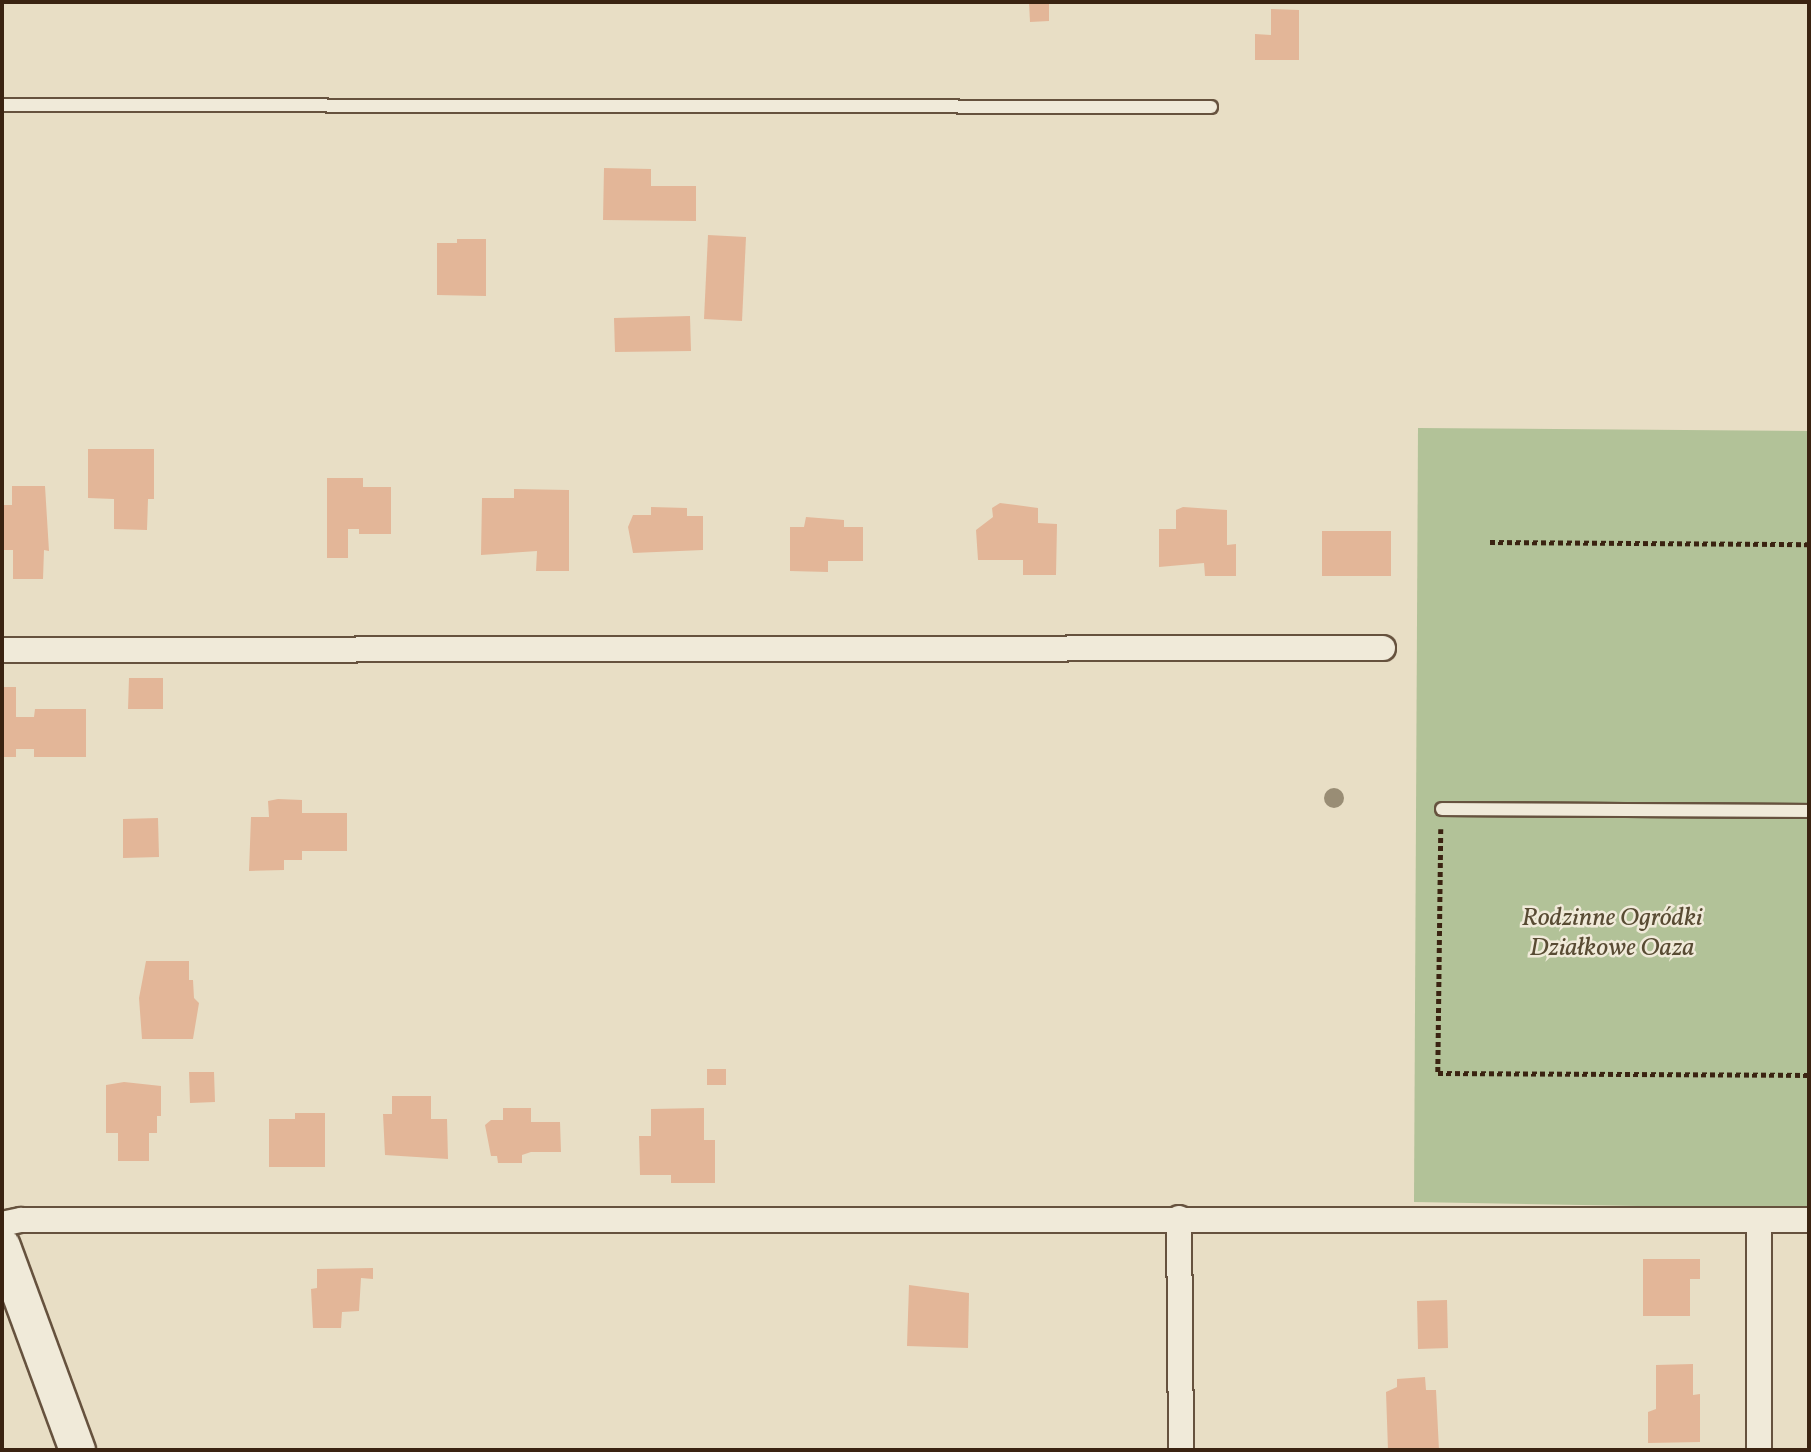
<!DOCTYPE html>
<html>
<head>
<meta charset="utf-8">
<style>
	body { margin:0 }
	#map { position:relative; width:1811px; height:1452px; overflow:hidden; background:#e8dec5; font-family:Vollkorn,serif }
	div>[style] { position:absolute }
	.green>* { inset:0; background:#b2c298 }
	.building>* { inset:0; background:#e3b698 }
	.path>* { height:4.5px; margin-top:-2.25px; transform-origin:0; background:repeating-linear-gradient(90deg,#3a2311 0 5px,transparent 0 8.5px) }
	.roads { filter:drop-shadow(2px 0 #66523e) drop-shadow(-2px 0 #66523e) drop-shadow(0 2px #66523e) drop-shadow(0 -2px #66523e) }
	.lane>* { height:12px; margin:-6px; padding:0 6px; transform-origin:6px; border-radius:6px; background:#f0ead9 }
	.street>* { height:24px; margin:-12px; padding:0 12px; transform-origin:12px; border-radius:12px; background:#f0ead9 }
	.secondary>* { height:35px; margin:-17.5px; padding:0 17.5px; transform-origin:17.5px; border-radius:17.5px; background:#f0ead9 }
	.trees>* { width:20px; height:20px; margin:-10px; border-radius:50%; background:#998d75 }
	span { translate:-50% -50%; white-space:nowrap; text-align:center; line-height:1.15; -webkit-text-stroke:5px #f0ead9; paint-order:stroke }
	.park-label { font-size:26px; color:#584b33; font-style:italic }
	.frame { position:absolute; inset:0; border:4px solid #3a2311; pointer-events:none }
</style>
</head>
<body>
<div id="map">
	<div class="green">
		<div style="clip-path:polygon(1418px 428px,1809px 431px,1809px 1209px,1414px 1202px)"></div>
	</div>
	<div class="building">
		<div style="clip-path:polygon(1029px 2px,1049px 2px,1049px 21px,1030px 22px)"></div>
		<div style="clip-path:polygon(1271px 9px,1299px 10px,1299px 60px,1255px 60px,1255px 34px,1271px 35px)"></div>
		<div style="clip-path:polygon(604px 168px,651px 169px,651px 186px,696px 186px,696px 221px,603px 220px)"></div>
		<div style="clip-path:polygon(708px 235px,746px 237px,742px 321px,704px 319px)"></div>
		<div style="clip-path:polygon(457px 239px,486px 239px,486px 296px,437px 295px,437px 243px,457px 243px)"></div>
		<div style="clip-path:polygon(690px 316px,691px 351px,615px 352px,614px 318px)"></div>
		<div style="clip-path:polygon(88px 449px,154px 449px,154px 499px,148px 499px,147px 530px,114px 529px,114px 499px,88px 498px)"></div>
		<div style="clip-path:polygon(327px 478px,363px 478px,363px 487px,391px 487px,391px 534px,359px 534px,359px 529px,348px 529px,348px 558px,327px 558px)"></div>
		<div style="clip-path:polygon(12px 486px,45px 486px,49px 551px,44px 550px,43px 579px,13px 579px,13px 550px,2px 550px,2px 505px,12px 505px)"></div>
		<div style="clip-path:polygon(514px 489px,569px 490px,569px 571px,536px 571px,537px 551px,481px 555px,482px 498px,514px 498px)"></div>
		<div style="clip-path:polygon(1000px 503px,1038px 508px,1038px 523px,1057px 524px,1056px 575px,1023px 575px,1023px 560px,978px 560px,976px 530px,993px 517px,992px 508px)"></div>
		<div style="clip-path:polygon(651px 507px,687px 508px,687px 516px,703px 516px,703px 550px,633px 553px,628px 527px,633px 515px,651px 515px)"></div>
		<div style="clip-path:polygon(1183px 507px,1227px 510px,1227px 545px,1236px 544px,1236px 576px,1205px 576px,1204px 563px,1159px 567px,1159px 529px,1176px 529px,1176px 510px)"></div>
		<div style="clip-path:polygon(806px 517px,844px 520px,844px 527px,863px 527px,863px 561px,828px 561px,828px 572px,790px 571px,790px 527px,804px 527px)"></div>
		<div style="clip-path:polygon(1322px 531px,1391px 531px,1391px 576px,1322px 576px)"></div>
		<div style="clip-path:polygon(129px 678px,163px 678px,163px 709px,128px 709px)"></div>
		<div style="clip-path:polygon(2px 687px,16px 687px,16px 717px,34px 717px,35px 709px,86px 709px,86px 757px,34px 757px,34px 749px,16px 749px,16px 757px,2px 757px)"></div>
		<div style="clip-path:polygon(278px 799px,302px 800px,302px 813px,347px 813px,347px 851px,302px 851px,302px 860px,284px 860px,284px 870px,249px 871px,251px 817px,269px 817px,268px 801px)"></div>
		<div style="clip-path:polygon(158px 818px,159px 857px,123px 858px,123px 819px)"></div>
		<div style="clip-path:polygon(146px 961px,189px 961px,189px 980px,193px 980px,194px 998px,199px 1003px,193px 1039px,142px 1039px,139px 998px)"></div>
		<div style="clip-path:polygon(707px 1069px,726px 1069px,726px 1085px,707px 1085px)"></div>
		<div style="clip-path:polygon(189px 1072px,214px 1072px,215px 1102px,190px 1103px)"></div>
		<div style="clip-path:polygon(124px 1082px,161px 1086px,161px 1116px,157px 1116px,157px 1133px,149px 1133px,149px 1161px,118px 1161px,118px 1133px,106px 1133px,106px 1085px)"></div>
		<div style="clip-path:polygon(392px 1096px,431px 1096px,431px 1119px,447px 1119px,448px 1159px,385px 1155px,383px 1114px,392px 1114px)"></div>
		<div style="clip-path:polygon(503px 1108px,531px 1108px,531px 1122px,560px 1122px,561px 1152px,531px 1152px,522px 1155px,522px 1163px,498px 1163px,497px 1156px,491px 1156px,485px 1125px,491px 1120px,503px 1120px)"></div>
		<div style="clip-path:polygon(704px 1108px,704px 1140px,715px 1140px,715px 1183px,671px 1183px,671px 1175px,640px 1175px,639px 1136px,651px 1136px,651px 1109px)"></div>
		<div style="clip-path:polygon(295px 1113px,325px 1113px,325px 1167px,269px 1167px,269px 1119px,295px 1119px)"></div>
		<div style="clip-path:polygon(1643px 1259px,1700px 1259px,1700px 1279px,1690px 1279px,1690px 1316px,1643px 1316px)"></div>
		<div style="clip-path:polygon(373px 1268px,373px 1279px,361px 1278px,359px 1311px,342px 1312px,341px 1328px,313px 1328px,311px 1289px,317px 1288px,317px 1269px)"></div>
		<div style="clip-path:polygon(909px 1285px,969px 1293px,968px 1348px,907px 1346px)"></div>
		<div style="clip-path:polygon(1447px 1300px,1448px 1348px,1418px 1349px,1417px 1301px)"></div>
		<div style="clip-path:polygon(1693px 1364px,1693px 1395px,1700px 1394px,1700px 1442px,1648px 1443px,1648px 1412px,1656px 1409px,1656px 1365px)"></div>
		<div style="clip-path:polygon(1425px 1377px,1426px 1390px,1436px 1390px,1439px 1450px,1388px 1450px,1386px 1392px,1397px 1387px,1397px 1379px)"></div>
	</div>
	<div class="path">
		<div style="left:1490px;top:542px;width:319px;rotate:0.4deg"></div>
		<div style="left:1441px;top:829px;width:244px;rotate:90.7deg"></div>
		<div style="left:1438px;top:1073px;width:371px;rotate:0.3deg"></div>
	</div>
	<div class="roads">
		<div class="lane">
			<div style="left:2px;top:105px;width:1209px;rotate:0.09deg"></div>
			<div style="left:1442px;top:809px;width:367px;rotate:0.3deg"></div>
		</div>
		<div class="street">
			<div style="left:2px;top:650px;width:1381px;rotate:-0.08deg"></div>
			<div style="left:1179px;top:1218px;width:232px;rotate:89.5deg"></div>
			<div style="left:1759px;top:1220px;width:230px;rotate:90deg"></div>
			<div style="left:2px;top:1224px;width:19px;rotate:-12deg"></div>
			<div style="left:21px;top:1220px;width:1788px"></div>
		</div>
		<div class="secondary">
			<div style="left:2px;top:1246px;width:217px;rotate:69.8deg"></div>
		</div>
	</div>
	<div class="trees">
		<div style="left:1334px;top:798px"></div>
	</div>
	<div class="park-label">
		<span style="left:1612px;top:934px">Rodzinne Ogródki<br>Działkowe Oaza</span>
	</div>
	<div class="frame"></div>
</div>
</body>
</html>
